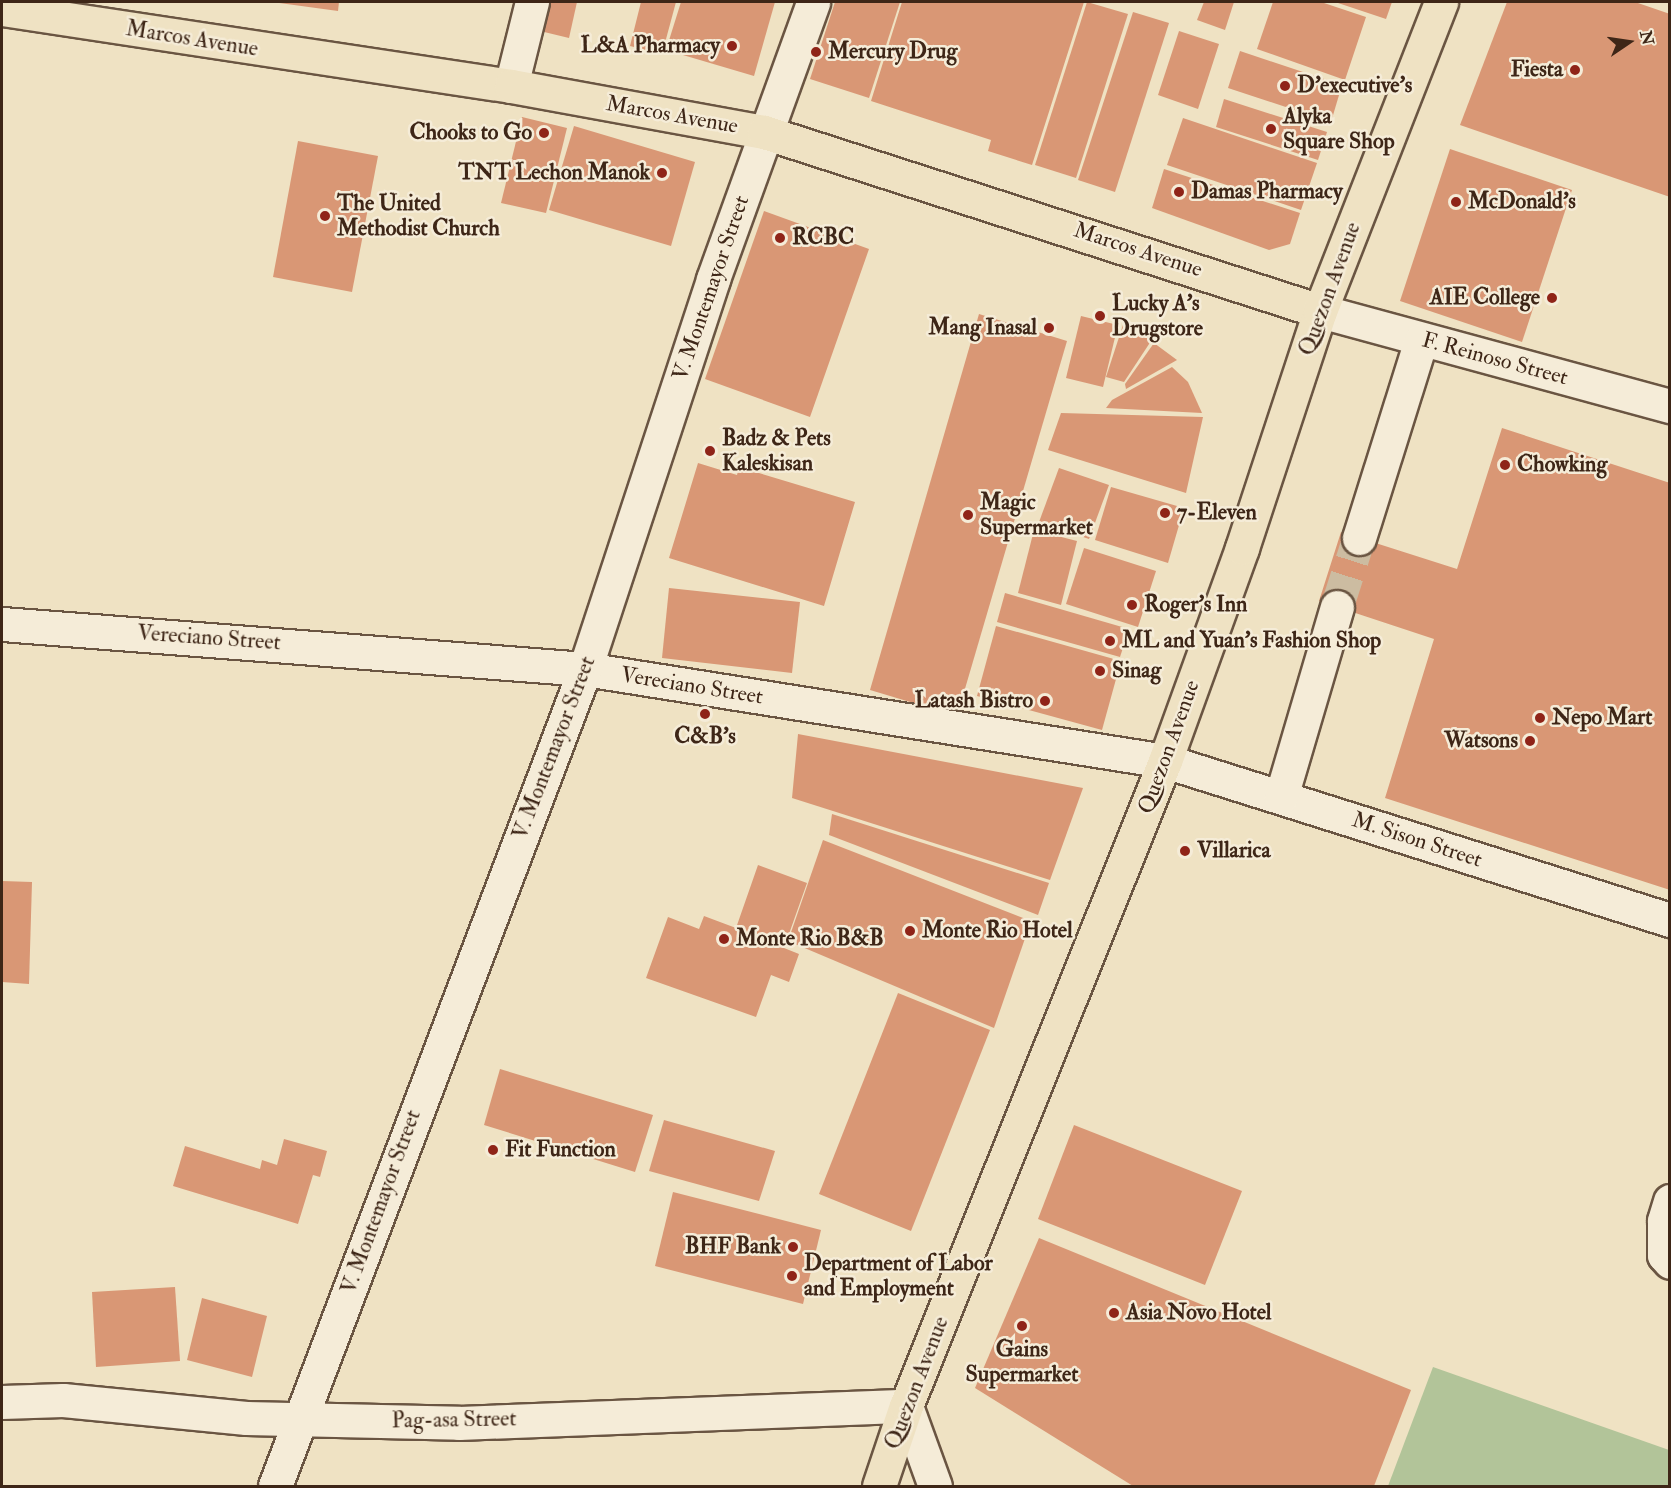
<!DOCTYPE html>
<html>
<head>
<meta charset="utf-8">
<style>
	body { margin:0 }
	#map { position:relative; width:1671px; height:1488px; overflow:hidden; background:#efe2c3; font-family:"IM FELL Double Pica",serif }
	div>[style] { position:absolute }
	.green>* { inset:0; background:#b2c499 }
	.building>* { inset:0; background:#d99775 }
	.minor-tunnel>* { height:33px; margin-top:-16.5px; transform-origin:0; background:repeating-linear-gradient(90deg,#ccbca1 0 33px,transparent 0 49px) }
	.roads { filter:drop-shadow(2px 0 #6a5542) drop-shadow(-2px 0 #6a5542) drop-shadow(0 2px #6a5542) drop-shadow(0 -2px #6a5542) }
	.minor>* { height:33px; margin:-16.5px; padding:0 16.5px; transform-origin:16.5px; border-radius:16.5px; background:#f5ecd8 }
	.major>* { height:33px; margin:-16.5px; padding:0 16.5px; transform-origin:16.5px; border-radius:16.5px; background:#efe2c3 }
	.dots>* { width:16px; height:16px; translate:-50% -50%; box-sizing:border-box; border:3px solid #f5ecd8; border-radius:50% }
	span { translate:-50% -50%; white-space:nowrap; text-align:center; line-height:1.15; -webkit-text-stroke:5px #f5ecd8; paint-order:stroke }
	.street-label { font-size:22px; color:#3e2617 }
	.poi-label { font-size:22px; color:#3e2617; font-weight:700 }
	.right { translate:-100% -50%; text-align:right }
	.left { translate:0 -50%; text-align:left }
	.frame { position:absolute; inset:0; border:3px solid #3e2617; pointer-events:none }
	.north { position:absolute; left:1599px; top:12px; width:60px; height:60px; -webkit-text-stroke:4px #f5ecd8; paint-order:stroke; rotate:77deg; font-size:16px; font-weight:700; line-height:24px; text-align:center; color:#3e2617 }
	.north::after { content:''; display:block; margin:auto; width:21px; height:27px; background:#3e2617; clip-path:polygon(50% 0,100% 100%,50% 72%,0 100%) }
</style>
</head>
<body>
<div id="map">
	<div class="green">
		<div style="clip-path:polygon(1433px 1367px,1669px 1450px,1669px 1486px,1388px 1486px)"></div>
	</div>
	<div class="building">
		<div style="clip-path:polygon(272px 2px,339px 2px,338px 11px)"></div>
		<div style="clip-path:polygon(547px 2px,577px 2px,569px 38px,540px 31px)"></div>
		<div style="clip-path:polygon(641px 2px,676px 2px,662px 54px,630px 46px)"></div>
		<div style="clip-path:polygon(681px 2px,775px 2px,754px 76px,666px 50px)"></div>
		<div style="clip-path:polygon(835px 2px,900px 2px,869px 98px,810px 79px)"></div>
		<div style="clip-path:polygon(902px 2px,1084px 2px,1032px 165px,988px 151px,991px 140px,871px 101px)"></div>
		<div style="clip-path:polygon(1087px 2px,1128px 14px,1076px 178px,1035px 165px)"></div>
		<div style="clip-path:polygon(1204px 2px,1234px 2px,1225px 30px,1197px 20px)"></div>
		<div style="clip-path:polygon(1273px 2px,1321px 2px,1366px 17px,1345px 80px,1257px 49px)"></div>
		<div style="clip-path:polygon(1335px 2px,1392px 2px,1386px 19px)"></div>
		<div style="clip-path:polygon(1507px 2px,1635px 2px,1670px 14px,1670px 197px,1460px 125px)"></div>
		<div style="clip-path:polygon(1133px 12px,1169px 23px,1115px 192px,1078px 180px)"></div>
		<div style="clip-path:polygon(1179px 31px,1219px 44px,1198px 109px,1158px 95px)"></div>
		<div style="clip-path:polygon(1240px 51px,1342px 85px,1331px 122px,1228px 88px)"></div>
		<div style="clip-path:polygon(1224px 99px,1327px 132px,1318px 160px,1216px 127px)"></div>
		<div style="clip-path:polygon(522px 117px,567px 128px,546px 213px,501px 203px)"></div>
		<div style="clip-path:polygon(1183px 118px,1317px 163px,1301px 210px,1167px 165px)"></div>
		<div style="clip-path:polygon(574px 126px,695px 162px,671px 246px,549px 210px)"></div>
		<div style="clip-path:polygon(298px 141px,378px 156px,352px 292px,273px 277px)"></div>
		<div style="clip-path:polygon(1450px 149px,1572px 190px,1522px 342px,1400px 301px)"></div>
		<div style="clip-path:polygon(1164px 169px,1300px 213px,1290px 244px,1269px 250px,1152px 208px)"></div>
		<div style="clip-path:polygon(764px 211px,869px 249px,810px 417px,705px 379px)"></div>
		<div style="clip-path:polygon(979px 314px,1067px 341px,957px 716px,870px 690px)"></div>
		<div style="clip-path:polygon(1081px 316px,1118px 325px,1103px 387px,1066px 378px)"></div>
		<div style="clip-path:polygon(1123px 325px,1155px 335px,1124px 382px,1106px 377px)"></div>
		<div style="clip-path:polygon(1154px 343px,1177px 360px,1126px 389px,1125px 384px)"></div>
		<div style="clip-path:polygon(1172px 367px,1188px 382px,1202px 413px,1106px 408px,1112px 400px)"></div>
		<div style="clip-path:polygon(1061px 413px,1203px 417px,1186px 493px,1048px 450px)"></div>
		<div style="clip-path:polygon(1502px 428px,1670px 483px,1670px 890px,1385px 798px,1434px 639px,1319px 601px,1341px 532px,1457px 569px)"></div>
		<div style="clip-path:polygon(698px 463px,737px 475px,739px 467px,855px 502px,824px 606px,669px 558px)"></div>
		<div style="clip-path:polygon(1059px 468px,1109px 485px,1089px 539px,1039px 522px)"></div>
		<div style="clip-path:polygon(1111px 487px,1184px 508px,1168px 563px,1095px 540px)"></div>
		<div style="clip-path:polygon(1034px 530px,1077px 541px,1061px 605px,1018px 593px)"></div>
		<div style="clip-path:polygon(1084px 548px,1156px 571px,1138px 627px,1066px 604px)"></div>
		<div style="clip-path:polygon(669px 588px,800px 602px,792px 673px,662px 658px)"></div>
		<div style="clip-path:polygon(1005px 593px,1129px 629px,1120px 657px,997px 622px)"></div>
		<div style="clip-path:polygon(996px 626px,1121px 661px,1102px 730px,977px 696px)"></div>
		<div style="clip-path:polygon(798px 734px,1083px 788px,1050px 880px,792px 798px)"></div>
		<div style="clip-path:polygon(832px 814px,1049px 883px,1038px 915px,829px 835px)"></div>
		<div style="clip-path:polygon(823px 840px,1031px 921px,994px 1028px,788px 941px)"></div>
		<div style="clip-path:polygon(758px 865px,807px 883px,784px 948px,799px 954px,789px 982px,771px 975px,756px 1017px,646px 978px,668px 917px,699px 929px,704px 916px,736px 928px)"></div>
		<div style="clip-path:polygon(2px 881px,32px 882px,29px 984px,2px 982px)"></div>
		<div style="clip-path:polygon(898px 993px,990px 1030px,911px 1231px,819px 1194px)"></div>
		<div style="clip-path:polygon(500px 1069px,653px 1115px,635px 1172px,484px 1125px)"></div>
		<div style="clip-path:polygon(664px 1120px,775px 1151px,759px 1201px,649px 1171px)"></div>
		<div style="clip-path:polygon(1074px 1125px,1242px 1191px,1205px 1285px,1038px 1219px)"></div>
		<div style="clip-path:polygon(284px 1139px,327px 1151px,320px 1177px,313px 1175px,298px 1224px,173px 1186px,185px 1146px,260px 1169px,262px 1160px,277px 1165px)"></div>
		<div style="clip-path:polygon(673px 1192px,821px 1230px,803px 1304px,655px 1266px)"></div>
		<div style="clip-path:polygon(1039px 1238px,1411px 1390px,1374px 1486px,1133px 1486px,975px 1388px)"></div>
		<div style="clip-path:polygon(175px 1287px,180px 1361px,96px 1367px,92px 1292px)"></div>
		<div style="clip-path:polygon(202px 1298px,267px 1316px,252px 1377px,187px 1360px)"></div>
	</div>
	<div class="minor-tunnel">
		<div style="left:1337px;top:607px;width:72px;rotate:-72.3deg"></div>
	</div>
	<div class="roads">
		<div class="minor">
			<div style="left:511px;top:86px;width:87px;rotate:-76deg"></div>
			<div style="left:1320px;top:311px;width:363px;rotate:15.2deg"></div>
			<div style="left:1359px;top:538px;width:207px;rotate:-72.6deg"></div>
			<div style="left:2px;top:624px;width:585px;rotate:4.41deg"></div>
			<div style="left:585px;top:669px;width:587px;rotate:9.01deg"></div>
			<div style="left:1165px;top:761px;width:529px;rotate:17.48deg"></div>
			<div style="left:1281px;top:797px;width:198px;rotate:-73.6deg"></div>
			<div style="left:1670px;top:1201px;width:21px;rotate:107deg"></div>
			<div style="left:1664px;top:1221px;width:34px;rotate:90deg"></div>
			<div style="left:1664px;top:1255px;width:9px;rotate:49deg"></div>
			<div style="left:2px;top:1402px;width:61px;rotate:-1.9deg"></div>
			<div style="left:63px;top:1400px;width:184px;rotate:5.6deg"></div>
			<div style="left:246px;top:1418px;width:213px;rotate:1.3deg"></div>
			<div style="left:459px;top:1423px;width:447px;rotate:-2.2deg"></div>
			<div style="left:906px;top:1406px;width:85px;rotate:70.1deg"></div>
			<div style="left:275px;top:1486px;width:874px;rotate:-69.22deg"></div>
			<div style="left:585px;top:669px;width:410px;rotate:-71.8deg"></div>
			<div style="left:713px;top:279px;width:294px;rotate:-70.1deg"></div>
		</div>
		<div class="major">
			<div style="left:2px;top:9px;width:515px;rotate:8.6deg"></div>
			<div style="left:511px;top:86px;width:257px;rotate:10.3deg"></div>
			<div style="left:764px;top:132px;width:584px;rotate:17.85deg"></div>
			<div style="left:879px;top:1486px;width:84px;rotate:-71.4deg"></div>
			<div style="left:906px;top:1406px;width:695px;rotate:-68.12deg"></div>
			<div style="left:1165px;top:761px;width:226px;rotate:-70.1deg"></div>
			<div style="left:1242px;top:548px;width:250px;rotate:-71.8deg"></div>
			<div style="left:1320px;top:311px;width:332px;rotate:-68.6deg"></div>
		</div>
	</div>
	<div class="dots">
		<div style="left:732px;top:46px;background:#8f2418"></div>
		<div style="left:816px;top:52px;background:#8f2418"></div>
		<div style="left:1575px;top:70px;background:#8f2418"></div>
		<div style="left:1285px;top:86px;background:#8f2418"></div>
		<div style="left:1271px;top:129px;background:#8f2418"></div>
		<div style="left:544px;top:133px;background:#8f2418"></div>
		<div style="left:662px;top:173px;background:#8f2418"></div>
		<div style="left:1179px;top:192px;background:#8f2418"></div>
		<div style="left:1456px;top:202px;background:#8f2418"></div>
		<div style="left:325px;top:216px;background:#8f2418"></div>
		<div style="left:780px;top:238px;background:#8f2418"></div>
		<div style="left:1552px;top:298px;background:#8f2418"></div>
		<div style="left:1100px;top:316px;background:#8f2418"></div>
		<div style="left:1049px;top:328px;background:#8f2418"></div>
		<div style="left:710px;top:451px;background:#8f2418"></div>
		<div style="left:1505px;top:465px;background:#8f2418"></div>
		<div style="left:1165px;top:513px;background:#8f2418"></div>
		<div style="left:968px;top:515px;background:#8f2418"></div>
		<div style="left:1132px;top:605px;background:#8f2418"></div>
		<div style="left:1110px;top:641px;background:#8f2418"></div>
		<div style="left:1100px;top:671px;background:#8f2418"></div>
		<div style="left:1045px;top:701px;background:#8f2418"></div>
		<div style="left:705px;top:714px;background:#8f2418"></div>
		<div style="left:1540px;top:718px;background:#8f2418"></div>
		<div style="left:1530px;top:741px;background:#8f2418"></div>
		<div style="left:1185px;top:851px;background:#8f2418"></div>
		<div style="left:910px;top:931px;background:#8f2418"></div>
		<div style="left:724px;top:939px;background:#8f2418"></div>
		<div style="left:493px;top:1150px;background:#8f2418"></div>
		<div style="left:793px;top:1247px;background:#8f2418"></div>
		<div style="left:792px;top:1276px;background:#8f2418"></div>
		<div style="left:1114px;top:1313px;background:#8f2418"></div>
		<div style="left:1022px;top:1326px;background:#8f2418"></div>
	</div>
	<div class="street-label">
		<span style="left:192px;top:39px;rotate:9deg">Marcos Avenue</span>
		<span style="left:672px;top:115px;rotate:10deg">Marcos Avenue</span>
		<span style="left:1138px;top:250px;rotate:18deg">Marcos Avenue</span>
		<span style="left:711px;top:288px;rotate:-71deg">V. Montemayor Street</span>
		<span style="left:1330px;top:289px;rotate:-70deg">Quezon Avenue</span>
		<span style="left:1495px;top:359px;rotate:15deg">F. Reinoso Street</span>
		<span style="left:209px;top:638px;rotate:4deg">Vereciano Street</span>
		<span style="left:692px;top:686px;rotate:9deg">Vereciano Street</span>
		<span style="left:1169px;top:747px;rotate:-70deg">Quezon Avenue</span>
		<span style="left:554px;top:748px;rotate:-69deg">V. Montemayor Street</span>
		<span style="left:1417px;top:840px;rotate:18deg">M. Sison Street</span>
		<span style="left:381px;top:1202px;rotate:-70deg">V. Montemayor Street</span>
		<span style="left:917px;top:1383px;rotate:-69deg">Quezon Avenue</span>
		<span style="left:454px;top:1420px;rotate:-1deg">Pag-asa Street</span>
	</div>
	<div class="poi-label">
		<span class="right" style="left:720px;top:46px">L&amp;A Pharmacy</span>
		<span class="left" style="left:828px;top:52px">Mercury Drug</span>
		<span class="right" style="left:1563px;top:70px">Fiesta</span>
		<span class="left" style="left:1297px;top:86px">D'executive's</span>
		<span class="left" style="left:1283px;top:129px">Alyka<br>Square Shop</span>
		<span class="right" style="left:532px;top:133px">Chooks to Go</span>
		<span class="right" style="left:650px;top:173px">TNT Lechon Manok</span>
		<span class="left" style="left:1191px;top:192px">Damas Pharmacy</span>
		<span class="left" style="left:1468px;top:202px">McDonald's</span>
		<span class="left" style="left:337px;top:216px">The United<br>Methodist Church</span>
		<span class="left" style="left:792px;top:238px">RCBC</span>
		<span class="right" style="left:1540px;top:298px">AIE College</span>
		<span class="left" style="left:1112px;top:316px">Lucky A's<br>Drugstore</span>
		<span class="right" style="left:1037px;top:328px">Mang Inasal</span>
		<span class="left" style="left:722px;top:451px">Badz &amp; Pets<br>Kaleskisan</span>
		<span class="left" style="left:1517px;top:465px">Chowking</span>
		<span class="left" style="left:980px;top:515px">Magic<br>Supermarket</span>
		<span class="left" style="left:1177px;top:513px">7-Eleven</span>
		<span class="left" style="left:1144px;top:605px">Roger's Inn</span>
		<span class="left" style="left:1122px;top:641px">ML and Yuan's Fashion Shop</span>
		<span class="left" style="left:1112px;top:671px">Sinag</span>
		<span class="right" style="left:1033px;top:701px">Latash Bistro</span>
		<span class="left" style="left:1552px;top:718px">Nepo Mart</span>
		<span style="left:705px;top:737px">C&amp;B's</span>
		<span class="right" style="left:1518px;top:741px">Watsons</span>
		<span class="left" style="left:1197px;top:851px">Villarica</span>
		<span class="left" style="left:922px;top:931px">Monte Rio Hotel</span>
		<span class="left" style="left:736px;top:939px">Monte Rio B&amp;B</span>
		<span class="left" style="left:505px;top:1150px">Fit Function</span>
		<span class="right" style="left:781px;top:1247px">BHF Bank</span>
		<span class="left" style="left:804px;top:1276px">Department of Labor<br>and Employment</span>
		<span class="left" style="left:1126px;top:1313px">Asia Novo Hotel</span>
		<span style="left:1022px;top:1362px">Gains<br>Supermarket</span>
	</div>
	<div class="frame"></div>
	<div class="north">N</div>
</div>
</body>
</html>
